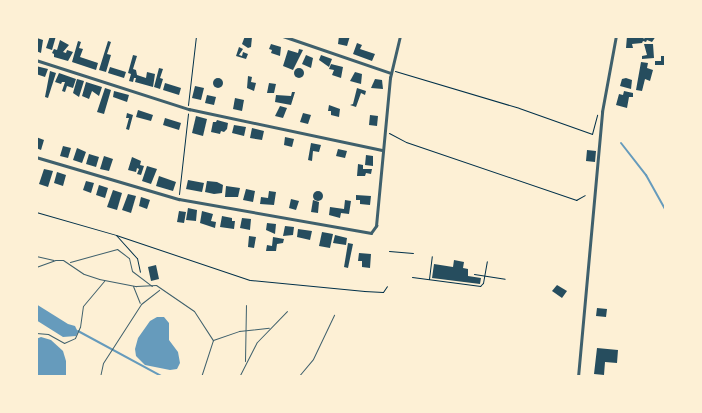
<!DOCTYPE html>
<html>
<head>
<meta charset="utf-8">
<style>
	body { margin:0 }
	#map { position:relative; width:702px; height:413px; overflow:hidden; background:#fdf0d5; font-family:Manrope,sans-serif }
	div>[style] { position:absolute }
	.water>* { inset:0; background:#669bbc }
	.stream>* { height:2px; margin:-1px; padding:0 1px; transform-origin:1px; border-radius:1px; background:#669bbc }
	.building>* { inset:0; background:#264d5e }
	.round { border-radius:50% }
	.path>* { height:1px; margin:-0.5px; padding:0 0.5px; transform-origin:0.5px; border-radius:0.5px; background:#003049 }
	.service>* { height:1px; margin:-0.5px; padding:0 0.5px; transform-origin:0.5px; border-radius:0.5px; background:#3f606c }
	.minor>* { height:2.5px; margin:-1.25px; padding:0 1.25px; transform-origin:1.25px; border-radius:1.25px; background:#3f606c }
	span { translate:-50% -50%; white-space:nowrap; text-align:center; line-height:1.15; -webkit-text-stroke:5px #fdf0d5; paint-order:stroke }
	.frame { position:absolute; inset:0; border:38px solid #fdf0d5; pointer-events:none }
</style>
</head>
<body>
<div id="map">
	<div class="water">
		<div style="clip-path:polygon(36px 304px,68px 324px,75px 326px,78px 332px,76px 336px,63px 337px,36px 320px)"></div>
		<div style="clip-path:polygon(157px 317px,164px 317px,169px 323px,169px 340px,178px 352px,180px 363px,177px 369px,170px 370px,145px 365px,136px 356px,135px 349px,138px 338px,150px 321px)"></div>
		<div style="clip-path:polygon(41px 337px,51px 340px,63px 351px,66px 361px,66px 377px,36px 377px,36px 339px)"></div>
	</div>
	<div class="stream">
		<div style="left:621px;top:143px;width:41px;rotate:52deg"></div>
		<div style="left:646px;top:175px;width:41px;rotate:60.9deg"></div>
		<div style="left:78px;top:331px;width:97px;rotate:28.4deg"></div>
	</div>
	<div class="building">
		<div style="clip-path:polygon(50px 36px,56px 36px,52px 50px,46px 48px)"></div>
		<div style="clip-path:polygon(245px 36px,252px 37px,251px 47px,248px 48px,242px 44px)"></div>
		<div style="clip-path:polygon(339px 36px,350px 36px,347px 46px,338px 44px)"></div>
		<div style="clip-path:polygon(627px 36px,642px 36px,644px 39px,646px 36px,656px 36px,652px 42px,647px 40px,646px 42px,643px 41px,642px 43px,632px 44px,633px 48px,626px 48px)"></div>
		<div style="clip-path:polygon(37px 38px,43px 40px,41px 53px,36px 51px)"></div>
		<div style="clip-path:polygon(60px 40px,69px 45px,63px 52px,66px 53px,67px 50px,73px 52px,68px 61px,54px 57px,54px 54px,52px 53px,54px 49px,57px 50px)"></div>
		<div style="clip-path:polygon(78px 41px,81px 42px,79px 48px,83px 49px,80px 57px,98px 63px,96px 70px,72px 62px)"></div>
		<div style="clip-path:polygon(108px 41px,111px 42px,107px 54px,111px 55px,106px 72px,99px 70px)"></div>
		<div style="clip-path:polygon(357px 43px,362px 45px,360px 49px,375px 54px,372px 61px,353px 54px)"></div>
		<div style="clip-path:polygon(271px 44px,281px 47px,280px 56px,271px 53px,272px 50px,269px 49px)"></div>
		<div style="clip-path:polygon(644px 44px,653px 44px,654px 58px,642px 59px,642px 56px,647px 55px)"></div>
		<div style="clip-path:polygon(239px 47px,243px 49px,239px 55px,242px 56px,243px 52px,248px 54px,246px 59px,236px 56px)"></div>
		<div style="clip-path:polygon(299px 49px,303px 50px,293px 70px,283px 66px,288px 50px,298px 53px)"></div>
		<div style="clip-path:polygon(133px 55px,137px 56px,133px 69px,136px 70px,137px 75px,146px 78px,147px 72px,155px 74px,153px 87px,135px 82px,136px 78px,134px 78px,133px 82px,129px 81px,131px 74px,128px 73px)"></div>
		<div style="clip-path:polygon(306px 55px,313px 58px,311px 68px,302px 64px)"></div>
		<div style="clip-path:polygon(321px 55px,332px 59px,329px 67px,319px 60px)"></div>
		<div style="clip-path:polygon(661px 56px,666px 56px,666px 65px,655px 65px,655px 61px,661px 61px)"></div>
		<div style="clip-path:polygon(641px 62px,648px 63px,647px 68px,653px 70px,650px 81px,645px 79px,642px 91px,636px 90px)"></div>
		<div style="clip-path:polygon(331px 64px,343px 67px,341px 78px,332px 75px,334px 70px,329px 69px)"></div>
		<div style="clip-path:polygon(36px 66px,48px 69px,45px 77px,36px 74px)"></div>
		<div style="clip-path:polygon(110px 67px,126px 72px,124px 78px,108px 73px)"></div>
		<div style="clip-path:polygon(159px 68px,163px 69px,160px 78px,163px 79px,160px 89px,154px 87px)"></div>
		<div class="round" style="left:294px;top:68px;width:10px;height:10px"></div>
		<div style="clip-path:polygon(50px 71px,56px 73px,48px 98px,45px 97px)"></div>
		<div style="clip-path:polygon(355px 72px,362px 74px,361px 84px,350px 81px)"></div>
		<div style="clip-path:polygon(59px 73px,76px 79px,73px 88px,67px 86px,65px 92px,62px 91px,65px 82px,62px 82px,61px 84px,55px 82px)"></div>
		<div style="clip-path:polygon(248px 76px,252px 77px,251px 82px,256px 83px,254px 91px,247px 88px)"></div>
		<div style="clip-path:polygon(626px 78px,632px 80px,631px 89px,620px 86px,622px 79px)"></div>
		<div class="round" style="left:213px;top:78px;width:10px;height:10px"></div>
		<div style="clip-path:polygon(77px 79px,84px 81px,79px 97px,73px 93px)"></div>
		<div style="clip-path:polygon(375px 79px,382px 80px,383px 89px,371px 88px)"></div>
		<div style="clip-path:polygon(86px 82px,102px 87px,99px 96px,92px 91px,89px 99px,82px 96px)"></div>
		<div style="clip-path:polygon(165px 83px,181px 88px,179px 95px,163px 90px)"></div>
		<div style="clip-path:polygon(269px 83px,276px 84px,274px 93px,267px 93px)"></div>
		<div style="clip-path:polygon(195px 86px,204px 88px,201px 100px,192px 98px)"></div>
		<div style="clip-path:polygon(105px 88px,111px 90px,104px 114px,97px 112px)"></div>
		<div style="clip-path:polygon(357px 88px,366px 91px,365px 95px,361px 93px,356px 107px,350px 105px,353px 104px)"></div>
		<div style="clip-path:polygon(114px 91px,129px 95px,127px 102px,113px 97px)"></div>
		<div style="clip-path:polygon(624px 91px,633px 93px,633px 97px,629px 97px,627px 108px,616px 105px,619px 94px,623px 95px)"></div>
		<div style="clip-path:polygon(292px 92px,295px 92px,291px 105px,275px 102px,276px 95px,291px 96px)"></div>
		<div style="clip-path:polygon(207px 95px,216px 97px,214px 105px,205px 103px)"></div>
		<div style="clip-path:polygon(235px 98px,244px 100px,242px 111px,233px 109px)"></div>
		<div style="clip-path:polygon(329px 105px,340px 109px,339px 117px,331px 115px,331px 111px,328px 111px)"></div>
		<div style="clip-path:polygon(280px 106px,287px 108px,283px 118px,275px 116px)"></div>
		<div style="clip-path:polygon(138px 110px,153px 115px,151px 121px,136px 117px)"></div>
		<div style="clip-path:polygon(127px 113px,133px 115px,129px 130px,126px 129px,129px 118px,126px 118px)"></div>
		<div style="clip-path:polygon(303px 113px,311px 115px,308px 124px,300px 122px)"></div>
		<div style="clip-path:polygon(370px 115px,378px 116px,377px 126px,369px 125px)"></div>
		<div style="clip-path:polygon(196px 116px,207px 119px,203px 136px,192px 133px)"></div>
		<div style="clip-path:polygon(165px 118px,181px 123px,179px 130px,163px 125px)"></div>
		<div style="clip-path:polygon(217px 120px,228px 123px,227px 129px,224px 132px,221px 131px,220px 134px,211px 132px,213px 122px,216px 122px)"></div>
		<div style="clip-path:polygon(234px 125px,246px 127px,244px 136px,232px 133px)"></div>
		<div style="clip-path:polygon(252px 128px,264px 131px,262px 140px,250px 138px)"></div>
		<div style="clip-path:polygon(36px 137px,44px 140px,41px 150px,36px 148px)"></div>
		<div style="clip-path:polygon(285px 137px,294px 139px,292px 147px,284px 145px)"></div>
		<div style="clip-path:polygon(311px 143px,321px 145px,319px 152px,313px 151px,312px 161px,308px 160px)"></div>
		<div style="clip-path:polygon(63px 146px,71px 148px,68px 158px,60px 156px)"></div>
		<div style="clip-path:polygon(77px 148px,86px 152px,82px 163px,73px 160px)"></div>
		<div style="clip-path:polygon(338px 149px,347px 151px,345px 158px,336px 156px)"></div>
		<div style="clip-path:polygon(587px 150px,596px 151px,595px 162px,586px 161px)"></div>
		<div style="clip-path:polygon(89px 154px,99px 157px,96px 167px,86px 164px)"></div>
		<div style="clip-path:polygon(366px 155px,373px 156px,373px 166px,365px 165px)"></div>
		<div style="clip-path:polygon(104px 156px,113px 159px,109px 171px,100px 169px)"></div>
		<div style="clip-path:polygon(132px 157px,141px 161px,140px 165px,144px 166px,141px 175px,137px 174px,139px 169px,137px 168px,136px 172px,128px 170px)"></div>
		<div style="clip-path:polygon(358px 164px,363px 165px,363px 169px,372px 169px,371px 174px,366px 173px,365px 176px,357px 176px)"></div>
		<div style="clip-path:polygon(147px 166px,157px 169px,151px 184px,142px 181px)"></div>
		<div style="clip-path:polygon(44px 169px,53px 171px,48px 187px,39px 184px)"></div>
		<div style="clip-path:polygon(57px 172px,66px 175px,63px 186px,54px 183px)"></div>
		<div style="clip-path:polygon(159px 176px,176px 182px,173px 191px,156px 186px)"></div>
		<div style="clip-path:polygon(188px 180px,204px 183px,202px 192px,186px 189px)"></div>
		<div style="clip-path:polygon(86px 181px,94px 183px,91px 193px,83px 190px)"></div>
		<div style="clip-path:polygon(207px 181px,217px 182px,223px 185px,222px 193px,214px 194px,205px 192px)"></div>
		<div style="clip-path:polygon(99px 185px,108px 188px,105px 198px,96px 195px)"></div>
		<div style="clip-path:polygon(226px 186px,240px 188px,238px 197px,225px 197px)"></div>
		<div style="clip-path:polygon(246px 189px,255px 191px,253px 202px,243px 200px)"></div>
		<div style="clip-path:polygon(113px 190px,122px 193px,117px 210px,107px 207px)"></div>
		<div style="clip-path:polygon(269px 191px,276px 192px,274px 205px,260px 204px,261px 197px,268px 198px)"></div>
		<div class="round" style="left:313px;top:191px;width:10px;height:10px"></div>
		<div style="clip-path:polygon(128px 194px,136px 196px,131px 213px,122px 210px)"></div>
		<div style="clip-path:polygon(356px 195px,371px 196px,370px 205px,360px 204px,360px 200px,356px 200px)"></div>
		<div style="clip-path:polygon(141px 197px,150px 200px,147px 209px,139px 206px)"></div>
		<div style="clip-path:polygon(291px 199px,299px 201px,296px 210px,289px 208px)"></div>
		<div style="clip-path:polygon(313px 200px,319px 202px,318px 213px,311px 212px)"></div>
		<div style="clip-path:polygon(345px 200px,351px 201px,349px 214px,341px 213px,340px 218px,329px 215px,330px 207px,344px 209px)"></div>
		<div style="clip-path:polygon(188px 208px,197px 210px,196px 221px,186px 220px)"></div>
		<div style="clip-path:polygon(179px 211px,186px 212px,184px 223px,177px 222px)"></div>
		<div style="clip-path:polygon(202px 211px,213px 214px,211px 221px,216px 222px,215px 228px,200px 223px)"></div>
		<div style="clip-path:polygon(222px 216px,232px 218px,232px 221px,235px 221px,234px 229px,220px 227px)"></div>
		<div style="clip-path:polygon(242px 218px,251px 219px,250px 230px,240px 228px)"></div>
		<div style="clip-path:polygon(267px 223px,276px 224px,275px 234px,266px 230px)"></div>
		<div style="clip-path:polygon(285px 226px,294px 227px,293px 235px,283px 236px)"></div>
		<div style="clip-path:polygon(298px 229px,312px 231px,310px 240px,297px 237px)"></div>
		<div style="clip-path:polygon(322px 232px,333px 234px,330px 248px,319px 246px)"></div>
		<div style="clip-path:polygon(335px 235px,347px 238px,346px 245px,333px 243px)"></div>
		<div style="clip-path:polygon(249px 236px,256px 237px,254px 248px,248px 247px)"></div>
		<div style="clip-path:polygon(273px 237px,284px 239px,283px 243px,277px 244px,276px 251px,266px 251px,267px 245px,272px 246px)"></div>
		<div style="clip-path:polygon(348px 243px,353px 244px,348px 268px,344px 267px)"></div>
		<div style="clip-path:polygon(359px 253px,371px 254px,370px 268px,362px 267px,362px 261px,358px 261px)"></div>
		<div style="clip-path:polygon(454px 260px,464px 262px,463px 268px,468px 269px,468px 276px,481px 278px,480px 284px,432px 278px,434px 264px,453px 267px)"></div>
		<div style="clip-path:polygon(156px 265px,159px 279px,151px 281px,148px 267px)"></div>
		<div style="clip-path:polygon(557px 285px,567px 291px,562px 298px,552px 291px)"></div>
		<div style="clip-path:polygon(597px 308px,607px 309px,606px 317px,596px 316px)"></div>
		<div style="clip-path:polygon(597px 348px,618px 350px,617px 363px,605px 362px,604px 375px,594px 374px)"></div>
	</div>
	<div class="path">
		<div style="left:395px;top:71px;width:129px;rotate:16.6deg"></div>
		<div style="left:519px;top:108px;width:77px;rotate:19.6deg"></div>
		<div style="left:592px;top:134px;width:20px;rotate:-75deg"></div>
		<div style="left:188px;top:105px;width:69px;rotate:-83.4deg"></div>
		<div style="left:389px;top:133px;width:19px;rotate:28deg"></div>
		<div style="left:406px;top:142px;width:180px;rotate:18.8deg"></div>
		<div style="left:576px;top:200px;width:10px;rotate:-29deg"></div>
		<div style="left:179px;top:194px;width:81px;rotate:-83.6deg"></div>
		<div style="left:36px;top:212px;width:83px;rotate:16deg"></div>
		<div style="left:116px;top:235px;width:141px;rotate:18.6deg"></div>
		<div style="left:250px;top:280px;width:115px;rotate:5.5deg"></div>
		<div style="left:364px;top:291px;width:19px;rotate:3deg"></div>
		<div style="left:383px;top:292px;width:7px;rotate:-56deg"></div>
		<div style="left:116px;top:235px;width:31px;rotate:48deg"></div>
		<div style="left:137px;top:258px;width:14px;rotate:78deg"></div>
		<div style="left:389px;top:251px;width:24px;rotate:5deg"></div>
		<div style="left:474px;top:274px;width:31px;rotate:9deg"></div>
		<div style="left:412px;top:277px;width:69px;rotate:7.5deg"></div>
		<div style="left:480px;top:286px;width:4px;rotate:-45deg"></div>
		<div style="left:483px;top:283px;width:22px;rotate:-80deg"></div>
		<div style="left:429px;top:279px;width:23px;rotate:-83deg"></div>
	</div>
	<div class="service">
		<div style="left:36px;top:256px;width:18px;rotate:13deg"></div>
		<div style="left:70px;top:262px;width:49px;rotate:-15.5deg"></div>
		<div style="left:117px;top:249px;width:15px;rotate:37deg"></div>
		<div style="left:129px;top:258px;width:13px;rotate:77deg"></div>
		<div style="left:132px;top:271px;width:25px;rotate:37deg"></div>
		<div style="left:36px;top:267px;width:20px;rotate:-20deg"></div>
		<div style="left:55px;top:260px;width:8px"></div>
		<div style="left:63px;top:260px;width:25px;rotate:34deg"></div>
		<div style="left:84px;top:274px;width:16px;rotate:18deg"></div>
		<div style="left:99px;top:279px;width:38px;rotate:11deg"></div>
		<div style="left:136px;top:286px;width:20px;rotate:-3deg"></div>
		<div style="left:156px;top:285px;width:46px;rotate:34.4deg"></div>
		<div style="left:194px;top:311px;width:35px;rotate:57deg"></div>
		<div style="left:133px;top:286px;width:18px;rotate:68deg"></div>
		<div style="left:36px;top:333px;width:12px;rotate:5deg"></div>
		<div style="left:48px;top:334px;width:18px;rotate:29deg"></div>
		<div style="left:64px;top:343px;width:12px;rotate:-24deg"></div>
		<div style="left:75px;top:338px;width:12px;rotate:-66deg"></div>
		<div style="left:80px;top:327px;width:21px;rotate:-82deg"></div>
		<div style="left:83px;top:306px;width:33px;rotate:-50deg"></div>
		<div style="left:245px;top:361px;width:56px;rotate:-89deg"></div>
		<div style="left:100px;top:377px;width:14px;rotate:-78deg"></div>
		<div style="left:103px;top:363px;width:70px;rotate:-57.2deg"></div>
		<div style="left:141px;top:304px;width:23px;rotate:-38deg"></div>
		<div style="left:201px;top:377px;width:39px;rotate:-72deg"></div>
		<div style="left:213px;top:340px;width:28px;rotate:-19deg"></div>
		<div style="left:239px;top:331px;width:30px;rotate:-6deg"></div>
		<div style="left:239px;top:377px;width:39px;rotate:-63deg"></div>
		<div style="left:257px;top:342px;width:43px;rotate:-45.9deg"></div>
		<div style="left:298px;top:377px;width:23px;rotate:-50deg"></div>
		<div style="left:313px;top:359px;width:49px;rotate:-64.5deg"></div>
	</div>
	<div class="minor">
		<div style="left:283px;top:36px;width:114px;rotate:18.9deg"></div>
		<div style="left:36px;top:60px;width:161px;rotate:17.8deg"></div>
		<div style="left:189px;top:109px;width:197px;rotate:12deg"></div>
		<div style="left:36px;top:157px;width:149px;rotate:16.4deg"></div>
		<div style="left:179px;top:199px;width:195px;rotate:10deg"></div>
		<div style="left:371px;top:233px;width:9px;rotate:-54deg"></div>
		<div style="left:376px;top:226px;width:149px;rotate:-84.6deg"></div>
		<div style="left:390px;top:78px;width:43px;rotate:-76.6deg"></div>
		<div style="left:578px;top:377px;width:266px;rotate:-84.8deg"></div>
		<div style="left:602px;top:112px;width:77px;rotate:-79.6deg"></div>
	</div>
	<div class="frame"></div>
</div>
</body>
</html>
